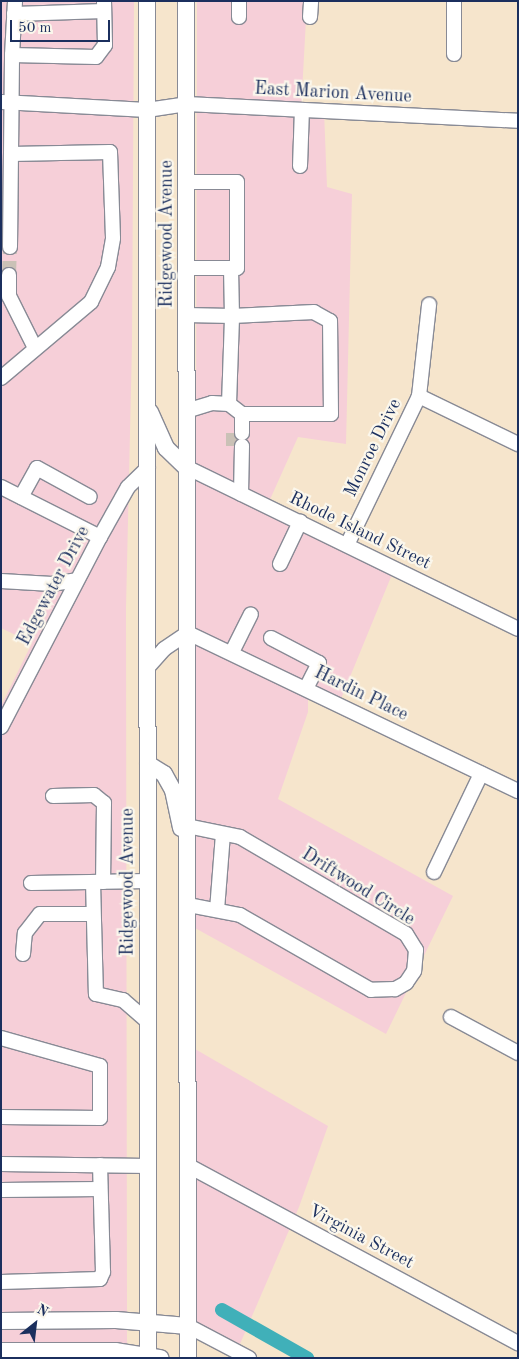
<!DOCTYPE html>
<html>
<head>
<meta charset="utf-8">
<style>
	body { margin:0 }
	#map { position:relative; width:519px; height:1359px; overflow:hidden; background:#f6e5cc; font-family:"Old Standard TT",serif }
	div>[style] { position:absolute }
	.built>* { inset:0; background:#f6cfd8 }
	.canal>* { height:14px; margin:-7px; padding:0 7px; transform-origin:7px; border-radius:7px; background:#40b0b9 }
	.minor-tunnel>* { height:14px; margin-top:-7px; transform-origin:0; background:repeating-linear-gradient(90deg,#cac1b6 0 14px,transparent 0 21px) }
	.roads { filter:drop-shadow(1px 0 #888a95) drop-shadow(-1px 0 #888a95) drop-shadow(0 1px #888a95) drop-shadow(0 -1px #888a95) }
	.minor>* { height:14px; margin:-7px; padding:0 7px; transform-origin:7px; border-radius:7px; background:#fff }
	.major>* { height:16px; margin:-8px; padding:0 8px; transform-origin:8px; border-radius:8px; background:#fff }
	span { translate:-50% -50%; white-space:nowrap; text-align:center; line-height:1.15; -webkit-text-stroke:4.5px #fbf7ec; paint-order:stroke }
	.street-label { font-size:18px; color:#1b2f5e }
	.frame { position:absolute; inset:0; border:2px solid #1b2f5e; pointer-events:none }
	.north { position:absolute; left:10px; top:1299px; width:50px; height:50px; -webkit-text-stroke:4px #fbf7ec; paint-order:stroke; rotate:29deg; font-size:14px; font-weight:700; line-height:20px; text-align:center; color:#1b2f5e }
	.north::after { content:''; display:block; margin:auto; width:18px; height:22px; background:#1b2f5e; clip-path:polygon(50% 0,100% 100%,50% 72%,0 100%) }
	.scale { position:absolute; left:10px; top:20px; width:100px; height:22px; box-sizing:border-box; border:2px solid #1b2f5e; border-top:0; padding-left:6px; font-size:15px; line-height:18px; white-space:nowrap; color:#1b2f5e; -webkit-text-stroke:4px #fbf7ec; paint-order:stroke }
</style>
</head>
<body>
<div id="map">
	<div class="built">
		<div style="clip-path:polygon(1px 1px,134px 1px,132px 345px,126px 608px,127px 1313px,1px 1313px,1px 706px,32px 643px,1px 628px)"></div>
		<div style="clip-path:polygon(197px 1px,307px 1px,301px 111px,324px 111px,327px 187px,352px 194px,346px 444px,298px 437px,268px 504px,393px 572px,336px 711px,308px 695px,308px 712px,278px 799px,453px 896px,386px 1034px,195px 928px)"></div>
		<div style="clip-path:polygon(195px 1049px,328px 1126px,299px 1207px,240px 1344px,197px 1322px)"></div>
		<div style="clip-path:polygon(1px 1328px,127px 1328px,127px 1344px,1px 1343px)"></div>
	</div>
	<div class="canal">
		<div style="left:222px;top:1310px;width:98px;rotate:29.5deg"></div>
	</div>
	<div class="minor-tunnel">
		<div style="left:9px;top:275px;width:28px;rotate:-88deg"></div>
		<div style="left:233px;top:433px;width:13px;rotate:90deg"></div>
	</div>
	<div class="roads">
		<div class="minor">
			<div style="left:239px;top:1px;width:16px;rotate:90deg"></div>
			<div style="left:14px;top:14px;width:90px;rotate:-1.9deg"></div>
			<div style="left:310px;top:17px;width:16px;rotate:-86deg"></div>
			<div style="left:454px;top:54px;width:53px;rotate:-90deg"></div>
			<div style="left:12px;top:55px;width:54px;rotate:-86.8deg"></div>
			<div style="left:2px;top:102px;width:145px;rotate:3.2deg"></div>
			<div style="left:147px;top:110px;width:40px;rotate:-8.5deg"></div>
			<div style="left:187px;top:104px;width:331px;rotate:2.9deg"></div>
			<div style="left:300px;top:166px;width:56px;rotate:-88deg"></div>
			<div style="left:187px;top:182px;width:50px"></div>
			<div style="left:237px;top:182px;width:86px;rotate:90deg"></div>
			<div style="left:237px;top:268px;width:50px;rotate:180deg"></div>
			<div style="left:10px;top:247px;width:93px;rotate:-89.4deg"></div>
			<div style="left:9px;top:275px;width:21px;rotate:90deg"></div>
			<div style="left:9px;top:296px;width:58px;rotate:63.4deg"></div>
			<div style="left:1px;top:378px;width:118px;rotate:-40.2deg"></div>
			<div style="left:91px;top:302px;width:39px;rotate:-64deg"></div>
			<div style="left:108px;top:267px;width:29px;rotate:-80deg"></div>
			<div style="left:113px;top:238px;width:86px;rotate:-92deg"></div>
			<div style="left:110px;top:152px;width:99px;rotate:178.8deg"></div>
			<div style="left:11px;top:154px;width:99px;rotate:-89.4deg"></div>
			<div style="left:12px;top:55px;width:84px;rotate:1.4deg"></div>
			<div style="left:96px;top:57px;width:15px;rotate:-53deg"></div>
			<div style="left:105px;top:45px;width:44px;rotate:-91.3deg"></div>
			<div style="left:419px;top:396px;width:110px;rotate:25.9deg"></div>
			<div style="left:229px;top:404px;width:16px;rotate:38deg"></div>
			<div style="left:242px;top:414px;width:89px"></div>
			<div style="left:331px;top:414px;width:93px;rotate:-90.6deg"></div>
			<div style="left:330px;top:321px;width:18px;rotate:-151deg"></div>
			<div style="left:314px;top:312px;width:82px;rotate:177.2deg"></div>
			<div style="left:232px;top:316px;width:48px;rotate:-91.2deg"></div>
			<div style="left:186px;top:411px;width:27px;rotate:-17deg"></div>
			<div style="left:212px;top:403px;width:17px;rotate:3deg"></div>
			<div style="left:229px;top:404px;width:88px;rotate:-88deg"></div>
			<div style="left:232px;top:316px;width:46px;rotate:-178.8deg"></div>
			<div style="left:242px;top:433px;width:19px;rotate:-90deg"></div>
			<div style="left:186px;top:467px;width:369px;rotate:26deg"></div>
			<div style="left:1px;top:487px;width:111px;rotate:26.8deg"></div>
			<div style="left:241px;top:494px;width:48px;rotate:-88.8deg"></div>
			<div style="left:21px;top:497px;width:33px;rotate:-61deg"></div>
			<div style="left:37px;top:468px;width:60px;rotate:28.7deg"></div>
			<div style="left:347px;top:545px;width:165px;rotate:-64.2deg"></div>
			<div style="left:419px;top:396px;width:92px;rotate:-83.7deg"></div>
			<div style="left:280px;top:564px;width:47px;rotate:-64.5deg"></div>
			<div style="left:1px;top:581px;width:51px;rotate:3.4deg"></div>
			<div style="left:52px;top:584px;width:25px;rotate:-9deg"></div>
			<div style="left:271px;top:638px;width:54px;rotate:27.5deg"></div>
			<div style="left:319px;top:663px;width:28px;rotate:117deg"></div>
			<div style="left:232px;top:652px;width:42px;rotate:-63.4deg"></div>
			<div style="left:148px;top:667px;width:24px;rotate:-48deg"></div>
			<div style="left:164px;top:649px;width:29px;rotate:-34deg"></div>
			<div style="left:188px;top:633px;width:366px;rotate:25.6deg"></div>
			<div style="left:1px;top:727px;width:214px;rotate:-62.5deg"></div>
			<div style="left:100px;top:537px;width:57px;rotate:-60.8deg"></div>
			<div style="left:128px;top:487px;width:28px;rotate:-44deg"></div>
			<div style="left:53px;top:796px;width:41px;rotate:-1.4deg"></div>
			<div style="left:94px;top:795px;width:13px;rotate:39deg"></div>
			<div style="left:104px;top:803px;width:79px;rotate:90.7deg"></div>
			<div style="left:187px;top:826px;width:54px;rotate:11.7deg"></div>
			<div style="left:240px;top:837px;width:192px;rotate:30.3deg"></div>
			<div style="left:406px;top:934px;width:19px;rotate:58deg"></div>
			<div style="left:416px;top:950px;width:21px;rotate:95deg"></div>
			<div style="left:414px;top:971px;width:14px;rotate:124deg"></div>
			<div style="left:406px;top:983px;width:13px;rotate:151deg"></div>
			<div style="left:395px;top:989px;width:24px;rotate:178deg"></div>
			<div style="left:371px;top:990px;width:151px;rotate:-150.2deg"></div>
			<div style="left:240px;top:915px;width:53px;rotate:-169.1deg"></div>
			<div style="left:434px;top:872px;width:109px;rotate:-64.4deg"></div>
			<div style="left:93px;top:882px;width:112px;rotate:88.5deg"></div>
			<div style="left:96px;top:994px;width:28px;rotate:13deg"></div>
			<div style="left:123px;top:1000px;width:33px;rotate:41deg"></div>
			<div style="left:31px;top:883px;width:117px;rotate:-1deg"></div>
			<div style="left:217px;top:910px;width:76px;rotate:-85.5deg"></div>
			<div style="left:23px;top:954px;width:21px;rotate:-85deg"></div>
			<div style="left:25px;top:933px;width:24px;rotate:-52deg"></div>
			<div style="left:40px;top:914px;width:53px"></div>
			<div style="left:451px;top:1017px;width:76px;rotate:28.2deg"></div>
			<div style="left:1px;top:1038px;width:103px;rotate:15.8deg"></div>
			<div style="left:100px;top:1066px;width:52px;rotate:90deg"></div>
			<div style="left:100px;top:1118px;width:99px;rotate:-179.4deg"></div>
			<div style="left:1px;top:1164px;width:148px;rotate:0.8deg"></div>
			<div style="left:187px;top:1165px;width:376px;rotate:28.3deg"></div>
			<div style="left:1px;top:1190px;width:99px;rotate:-0.6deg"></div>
			<div style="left:1px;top:1282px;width:99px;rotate:-1.7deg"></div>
			<div style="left:100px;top:1279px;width:8px;rotate:-67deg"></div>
			<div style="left:103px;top:1272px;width:107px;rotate:-91.6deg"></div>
			<div style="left:188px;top:1326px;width:69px;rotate:27.7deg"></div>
		</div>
		<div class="major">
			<div style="left:147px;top:1px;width:1357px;rotate:89.96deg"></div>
			<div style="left:186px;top:1px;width:1357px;rotate:89.92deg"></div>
			<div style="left:150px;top:412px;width:39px;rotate:66deg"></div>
			<div style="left:166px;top:448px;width:28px;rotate:44deg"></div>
			<div style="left:148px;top:764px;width:19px;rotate:32deg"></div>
			<div style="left:164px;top:774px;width:18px;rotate:61deg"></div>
			<div style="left:173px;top:790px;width:39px;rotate:78deg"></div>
			<div style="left:1px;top:1321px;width:115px;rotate:-0.5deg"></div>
			<div style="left:116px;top:1320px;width:72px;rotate:4.8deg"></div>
			<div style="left:1px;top:1351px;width:114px"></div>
			<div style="left:115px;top:1351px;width:46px;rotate:8.8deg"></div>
		</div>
	</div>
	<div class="street-label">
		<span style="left:333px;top:93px;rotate:3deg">East Marion Avenue</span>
		<span style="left:167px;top:234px;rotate:-90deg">Ridgewood Avenue</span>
		<span style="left:373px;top:448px;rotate:-64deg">Monroe Drive</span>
		<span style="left:360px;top:531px;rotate:26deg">Rhode Island Street</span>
		<span style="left:54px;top:586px;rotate:-62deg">Edgewater Drive</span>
		<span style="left:361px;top:694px;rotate:26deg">Hardin Place</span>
		<span style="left:128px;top:882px;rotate:-90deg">Ridgewood Avenue</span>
		<span style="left:358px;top:887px;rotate:32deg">Driftwood Circle</span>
		<span style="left:361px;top:1237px;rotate:28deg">Virginia Street</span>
	</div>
	<div class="frame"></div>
	<div class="north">N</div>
	<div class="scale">50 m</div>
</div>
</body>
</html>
